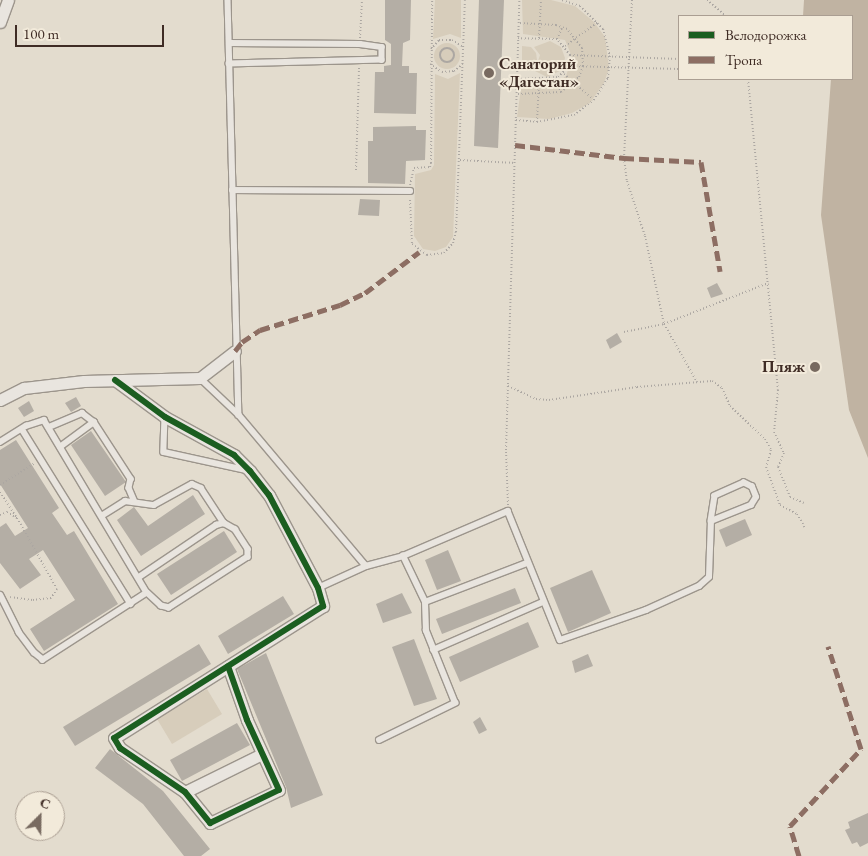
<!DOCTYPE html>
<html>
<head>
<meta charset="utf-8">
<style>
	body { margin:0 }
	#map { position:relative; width:868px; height:856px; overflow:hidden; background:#e3dcce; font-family:"EB Garamond",serif }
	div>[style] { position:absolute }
	.green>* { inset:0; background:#d7cdbb }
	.round { border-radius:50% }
	.water>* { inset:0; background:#c0b3a2 }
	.building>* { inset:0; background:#b4aea5 }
	.path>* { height:2px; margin-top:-1px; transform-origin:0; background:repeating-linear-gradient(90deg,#aca7a2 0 1px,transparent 0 3.5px) }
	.path>.ring { margin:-1px; padding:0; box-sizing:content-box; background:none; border:2px solid #aca7a2; border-radius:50% }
	.roads { filter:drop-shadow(1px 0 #9c958c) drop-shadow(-1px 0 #9c958c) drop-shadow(0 1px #9c958c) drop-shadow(0 -1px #9c958c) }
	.service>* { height:5.5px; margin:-2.75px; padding:0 2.75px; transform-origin:2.75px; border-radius:2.75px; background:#e9e5df }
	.minor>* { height:11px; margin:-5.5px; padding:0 5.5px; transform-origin:5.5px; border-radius:5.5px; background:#e9e5df }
	.quiet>* { height:5px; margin-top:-2.5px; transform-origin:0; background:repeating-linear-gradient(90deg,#8d6e63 0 10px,transparent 0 15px) }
	.cycleway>* { height:6px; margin:-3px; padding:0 3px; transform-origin:3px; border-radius:3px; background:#1b5e20 }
	.dots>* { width:14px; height:14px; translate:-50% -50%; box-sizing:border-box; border:2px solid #f2eada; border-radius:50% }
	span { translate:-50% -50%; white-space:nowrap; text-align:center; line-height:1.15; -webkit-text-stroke:4px #f2eada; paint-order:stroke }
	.poi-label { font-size:16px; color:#3f2c25; font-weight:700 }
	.left { translate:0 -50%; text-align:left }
	.right { translate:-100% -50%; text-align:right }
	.legend { position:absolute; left:678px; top:15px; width:175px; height:65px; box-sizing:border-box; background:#f2eada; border:1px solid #aa9e92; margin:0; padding:6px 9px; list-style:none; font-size:15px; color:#3f2c25 }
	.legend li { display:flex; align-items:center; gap:10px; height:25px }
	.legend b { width:25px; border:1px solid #aa9e92 }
	.north { position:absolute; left:15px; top:791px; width:50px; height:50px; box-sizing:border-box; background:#f2eada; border:1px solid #aa9e92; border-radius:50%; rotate:23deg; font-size:14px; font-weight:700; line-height:20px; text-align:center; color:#3f2c25 }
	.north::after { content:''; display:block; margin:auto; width:18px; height:22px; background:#786a60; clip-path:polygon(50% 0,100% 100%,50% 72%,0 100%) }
	.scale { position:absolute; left:15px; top:25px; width:149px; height:22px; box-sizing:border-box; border:2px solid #3f2c25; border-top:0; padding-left:6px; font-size:15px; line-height:18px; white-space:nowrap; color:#3f2c25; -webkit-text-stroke:4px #f2eada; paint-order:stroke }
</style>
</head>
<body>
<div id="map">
	<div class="green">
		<div style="clip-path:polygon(435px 0,461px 0,461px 38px,450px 34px,433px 39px)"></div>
		<div style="clip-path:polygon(522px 0,551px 0,575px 6px,594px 22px,605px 37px,609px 68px,604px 83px,590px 103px,572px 113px,549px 119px,517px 117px,522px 81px,557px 83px,566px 76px,572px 57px,565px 40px,523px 34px)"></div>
		<div style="clip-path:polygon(550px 41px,561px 47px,565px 58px,562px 70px,547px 77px,535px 71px,540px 55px,534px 47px)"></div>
		<div class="round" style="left:434px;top:43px;width:26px;height:26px"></div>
		<div style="clip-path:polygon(522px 46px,531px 47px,536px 53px,537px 60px,531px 71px,522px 71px)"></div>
		<div style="clip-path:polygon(460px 73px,453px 237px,446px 247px,435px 251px,423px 249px,414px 236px,415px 174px,431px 170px,434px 165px,435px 74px,448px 79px)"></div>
		<div style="clip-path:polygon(207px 689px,222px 714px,172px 744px,157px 719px)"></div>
	</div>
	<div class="water">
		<div style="clip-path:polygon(804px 0,868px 0,868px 458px,849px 410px,821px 215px,831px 79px,852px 79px,852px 16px,803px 16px)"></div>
	</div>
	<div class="building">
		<div style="clip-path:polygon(385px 0,411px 0,410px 40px,403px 43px,402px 66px,409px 66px,409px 73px,417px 73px,416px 114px,374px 113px,375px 72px,384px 72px,384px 66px,391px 65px,391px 44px,385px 40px)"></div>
		<div style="clip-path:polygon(479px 0,504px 0,498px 148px,474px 146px)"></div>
		<div style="clip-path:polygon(416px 126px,416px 130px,426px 130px,425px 160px,406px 161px,405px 184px,368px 183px,368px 141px,373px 141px,373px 127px)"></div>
		<div style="clip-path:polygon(360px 199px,380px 200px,379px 216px,358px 215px)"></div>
		<div style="clip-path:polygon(717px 283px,723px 294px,711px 298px,707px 288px)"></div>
		<div style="clip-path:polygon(617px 333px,622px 342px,610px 349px,606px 340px)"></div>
		<div style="clip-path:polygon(76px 397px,81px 406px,71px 412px,65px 403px)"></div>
		<div style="clip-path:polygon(29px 401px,34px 411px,24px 417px,18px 408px)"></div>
		<div style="clip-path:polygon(91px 431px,126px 482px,105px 496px,71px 445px)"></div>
		<div style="clip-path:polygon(16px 440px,59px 508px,52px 513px,67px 535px,74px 531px,118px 604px,44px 651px,30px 629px,75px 600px,43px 550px,29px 559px,41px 575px,20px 589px,0 563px,0 527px,6px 523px,15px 536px,28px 528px,0 484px,0 450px)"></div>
		<div style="clip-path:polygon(193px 495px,205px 514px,141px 556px,117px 520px,134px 507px,148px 526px)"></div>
		<div style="clip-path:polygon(745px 519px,752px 535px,726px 547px,719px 530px)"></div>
		<div style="clip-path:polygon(224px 531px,237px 552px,171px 595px,157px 574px)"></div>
		<div style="clip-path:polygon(448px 550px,461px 581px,437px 590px,425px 560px)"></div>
		<div style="clip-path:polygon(592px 570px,611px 613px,568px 632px,550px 588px)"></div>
		<div style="clip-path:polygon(515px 588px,521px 603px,442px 634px,436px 619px)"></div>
		<div style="clip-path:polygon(402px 593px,412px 613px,383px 623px,376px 604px)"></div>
		<div style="clip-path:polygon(283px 596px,294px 614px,228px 654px,218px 636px)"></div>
		<div style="clip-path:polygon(528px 622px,539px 647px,460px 682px,449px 657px)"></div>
		<div style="clip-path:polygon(414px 639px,437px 699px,414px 706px,392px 647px)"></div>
		<div style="clip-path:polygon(199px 644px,211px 664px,75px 746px,63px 727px)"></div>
		<div style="clip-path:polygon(266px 653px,323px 795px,291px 808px,286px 787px,237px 669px)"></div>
		<div style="clip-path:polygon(588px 654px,593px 666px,575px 673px,572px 661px)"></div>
		<div style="clip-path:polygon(480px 717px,487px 730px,479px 734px,473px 722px)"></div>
		<div style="clip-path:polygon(237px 723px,250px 745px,182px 781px,170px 760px)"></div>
		<div style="clip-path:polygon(110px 749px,163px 791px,210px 849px,201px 856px,184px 856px,143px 804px,95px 768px)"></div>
		<div style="clip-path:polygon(868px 813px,868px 843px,860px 847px,857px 842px,852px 844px,845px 830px,850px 828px,848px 822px)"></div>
	</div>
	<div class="path">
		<div style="left:632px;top:0;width:158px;rotate:92.9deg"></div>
		<div style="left:624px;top:158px;width:23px;rotate:83deg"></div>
		<div style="left:627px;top:181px;width:58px;rotate:71.9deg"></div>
		<div style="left:645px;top:236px;width:90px;rotate:77.8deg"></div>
		<div style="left:664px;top:324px;width:67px;rotate:60.4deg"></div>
		<div style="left:707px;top:0;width:25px;rotate:40deg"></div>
		<div style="left:360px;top:38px;width:38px;rotate:-87deg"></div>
		<div style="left:539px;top:38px;width:38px;rotate:-87deg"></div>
		<div style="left:557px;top:39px;width:12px;rotate:-66deg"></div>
		<div style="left:565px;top:46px;width:41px;rotate:-36deg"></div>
		<div class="ring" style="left:440px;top:48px;width:12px;height:12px"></div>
		<div style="left:431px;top:49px;width:12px;rotate:-48deg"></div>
		<div style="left:439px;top:40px;width:13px"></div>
		<div style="left:452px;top:40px;width:12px;rotate:31deg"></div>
		<div style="left:570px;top:55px;width:109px;rotate:2.1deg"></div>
		<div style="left:430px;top:64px;width:14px;rotate:34deg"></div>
		<div style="left:442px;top:72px;width:12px;rotate:-5deg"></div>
		<div style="left:454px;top:71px;width:11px;rotate:-38deg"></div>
		<div style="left:569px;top:66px;width:110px;rotate:1.6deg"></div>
		<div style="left:564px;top:74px;width:40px;rotate:41deg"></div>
		<div style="left:518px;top:79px;width:40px;rotate:-2.9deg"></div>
		<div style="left:558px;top:77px;width:16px;rotate:-45deg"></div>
		<div style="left:569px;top:66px;width:11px;rotate:-85deg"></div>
		<div style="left:570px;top:55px;width:21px;rotate:-129deg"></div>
		<div style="left:557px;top:39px;width:39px;rotate:-179deg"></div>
		<div style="left:555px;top:79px;width:14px;rotate:65deg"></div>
		<div style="left:748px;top:79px;width:312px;rotate:84.5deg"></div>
		<div style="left:778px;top:390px;width:42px;rotate:95.4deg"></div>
		<div style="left:774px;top:432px;width:23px;rotate:65deg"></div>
		<div style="left:784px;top:453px;width:15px;rotate:113deg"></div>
		<div style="left:778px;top:467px;width:32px;rotate:68deg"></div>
		<div style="left:790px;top:497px;width:15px;rotate:23deg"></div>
		<div style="left:518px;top:94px;width:43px;rotate:-2.7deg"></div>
		<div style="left:561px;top:92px;width:23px;rotate:-40deg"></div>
		<div style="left:579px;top:77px;width:12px;rotate:-70deg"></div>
		<div style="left:583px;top:66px;width:18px;rotate:-93deg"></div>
		<div style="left:582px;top:48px;width:24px;rotate:-128deg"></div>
		<div style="left:567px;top:29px;width:12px;rotate:-160deg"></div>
		<div style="left:556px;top:25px;width:37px;rotate:-177deg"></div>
		<div style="left:516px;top:120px;width:21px;rotate:5deg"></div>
		<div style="left:537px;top:122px;width:38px;rotate:-11deg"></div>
		<div style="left:574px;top:115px;width:25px;rotate:-37deg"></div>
		<div style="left:594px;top:100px;width:26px;rotate:-58deg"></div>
		<div style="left:608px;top:78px;width:21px;rotate:-85deg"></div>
		<div style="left:610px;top:57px;width:29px;rotate:-104deg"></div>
		<div style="left:603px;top:29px;width:33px;rotate:-135deg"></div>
		<div style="left:580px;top:6px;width:19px;rotate:-162deg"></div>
		<div style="left:537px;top:122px;width:42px;rotate:-87.3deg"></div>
		<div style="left:460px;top:160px;width:55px;rotate:3.1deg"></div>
		<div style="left:356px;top:170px;width:103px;rotate:-88.3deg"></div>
		<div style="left:410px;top:185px;width:17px;rotate:-77deg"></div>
		<div style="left:414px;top:168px;width:16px;rotate:-4deg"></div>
		<div style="left:430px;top:167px;width:4px;rotate:-76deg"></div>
		<div style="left:431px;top:163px;width:163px;rotate:-89.6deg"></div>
		<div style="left:410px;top:200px;width:44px;rotate:87.4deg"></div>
		<div style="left:412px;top:244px;width:19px;rotate:36deg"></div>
		<div style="left:427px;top:255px;width:17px;rotate:-7deg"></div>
		<div style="left:444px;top:253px;width:13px;rotate:-48deg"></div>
		<div style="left:453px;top:243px;width:11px;rotate:-75deg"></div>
		<div style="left:456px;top:232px;width:232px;rotate:-87.8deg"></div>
		<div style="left:624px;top:332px;width:41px;rotate:-11.3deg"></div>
		<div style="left:664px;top:324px;width:112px;rotate:-21.5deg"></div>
		<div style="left:508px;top:386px;width:31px;rotate:25deg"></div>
		<div style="left:536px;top:399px;width:13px;rotate:4deg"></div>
		<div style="left:549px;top:400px;width:89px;rotate:-8.4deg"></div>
		<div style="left:637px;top:387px;width:75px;rotate:-4.6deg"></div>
		<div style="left:712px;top:381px;width:12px;rotate:35deg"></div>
		<div style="left:722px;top:388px;width:20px;rotate:66deg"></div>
		<div style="left:730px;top:406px;width:48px;rotate:43.3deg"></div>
		<div style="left:765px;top:439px;width:13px;rotate:61deg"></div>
		<div style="left:771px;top:450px;width:18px;rotate:106deg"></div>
		<div style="left:766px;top:467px;width:40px;rotate:69.8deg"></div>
		<div style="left:780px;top:505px;width:19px;rotate:28deg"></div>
		<div style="left:797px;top:514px;width:16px;rotate:60deg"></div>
		<div style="left:0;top:485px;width:41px;rotate:-32.2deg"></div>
		<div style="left:0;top:492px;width:30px;rotate:57deg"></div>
		<div style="left:508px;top:505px;width:55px;rotate:-92.1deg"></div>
		<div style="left:506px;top:450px;width:450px;rotate:-88.3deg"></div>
		<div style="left:0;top:515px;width:8px;rotate:-23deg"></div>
		<div style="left:7px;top:512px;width:12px;rotate:31deg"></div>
		<div style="left:17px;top:518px;width:81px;rotate:60.6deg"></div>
		<div style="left:57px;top:589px;width:11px;rotate:124deg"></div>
		<div style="left:51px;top:598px;width:19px;rotate:174deg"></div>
		<div style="left:32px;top:600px;width:22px;rotate:-172deg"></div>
	</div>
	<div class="roads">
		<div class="service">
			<div style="left:228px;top:0;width:415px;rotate:88.5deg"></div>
			<div style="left:239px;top:415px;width:197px;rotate:49.9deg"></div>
			<div style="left:366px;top:566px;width:38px;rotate:-15deg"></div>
			<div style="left:403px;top:556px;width:114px;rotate:-23.2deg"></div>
			<div style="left:508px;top:511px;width:139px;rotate:68deg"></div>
			<div style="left:560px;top:640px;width:91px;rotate:-19.2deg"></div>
			<div style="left:646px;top:610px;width:58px;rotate:-24.4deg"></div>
			<div style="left:699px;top:586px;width:13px;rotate:-42deg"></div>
			<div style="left:709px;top:577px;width:56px;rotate:-88deg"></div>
			<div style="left:711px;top:521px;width:43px;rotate:-21.8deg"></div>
			<div style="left:751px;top:505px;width:9px;rotate:-58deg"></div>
			<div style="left:756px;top:497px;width:11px;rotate:-112deg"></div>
			<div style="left:752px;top:487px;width:9px;rotate:-153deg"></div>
			<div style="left:744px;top:483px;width:32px;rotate:156deg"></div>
			<div style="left:715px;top:496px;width:25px;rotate:99deg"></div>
			<div style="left:229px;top:43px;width:131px;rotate:0.4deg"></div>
			<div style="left:360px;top:44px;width:22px;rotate:8deg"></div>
			<div style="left:382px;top:47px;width:13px;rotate:90deg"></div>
			<div style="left:382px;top:60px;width:153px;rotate:178.5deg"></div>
			<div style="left:232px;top:190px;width:178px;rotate:0.3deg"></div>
			<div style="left:200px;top:378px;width:54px;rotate:43.5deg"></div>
			<div style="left:165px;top:417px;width:35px;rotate:92deg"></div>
			<div style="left:164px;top:452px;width:84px;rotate:12.4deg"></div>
			<div style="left:49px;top:427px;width:36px;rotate:-23deg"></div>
			<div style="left:82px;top:413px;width:15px;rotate:37deg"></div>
			<div style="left:94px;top:422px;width:68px;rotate:57deg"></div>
			<div style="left:131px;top:479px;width:9px;rotate:103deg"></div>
			<div style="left:129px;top:488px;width:15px;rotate:67deg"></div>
			<div style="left:22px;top:429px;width:206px;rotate:58.1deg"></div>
			<div style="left:0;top:442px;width:31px;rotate:-32deg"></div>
			<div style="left:26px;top:426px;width:19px;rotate:-18deg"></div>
			<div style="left:44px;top:420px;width:201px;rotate:59.2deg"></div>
			<div style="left:147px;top:593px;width:124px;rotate:147.2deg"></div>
			<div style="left:43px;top:660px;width:11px;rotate:-142deg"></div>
			<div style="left:34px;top:653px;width:25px;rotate:-127deg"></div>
			<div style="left:19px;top:633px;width:42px;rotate:-116.6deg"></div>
			<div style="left:60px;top:447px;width:42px;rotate:-36.3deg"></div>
			<div style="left:103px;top:515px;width:26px;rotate:-32deg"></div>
			<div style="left:125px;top:501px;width:29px;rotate:8deg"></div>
			<div style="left:154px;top:505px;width:43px;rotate:-28.9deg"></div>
			<div style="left:192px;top:484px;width:10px;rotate:24deg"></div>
			<div style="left:201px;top:488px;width:42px;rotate:56.7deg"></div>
			<div style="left:139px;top:577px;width:93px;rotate:-34deg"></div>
			<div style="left:216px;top:525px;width:8px;rotate:-14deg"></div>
			<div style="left:224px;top:523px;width:13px;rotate:29deg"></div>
			<div style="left:235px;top:529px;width:24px;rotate:57deg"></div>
			<div style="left:248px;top:549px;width:8px;rotate:90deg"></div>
			<div style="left:248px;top:557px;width:94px;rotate:147.2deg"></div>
			<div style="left:169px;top:608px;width:8px;rotate:-166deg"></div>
			<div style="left:161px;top:606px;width:19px;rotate:-137deg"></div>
			<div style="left:318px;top:588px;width:53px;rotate:-24.6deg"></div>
			<div style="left:425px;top:602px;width:109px;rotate:-20.9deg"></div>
			<div style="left:433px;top:650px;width:120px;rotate:-23.6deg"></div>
			<div style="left:379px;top:740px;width:85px;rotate:-26deg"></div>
			<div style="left:455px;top:703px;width:78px;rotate:-111.9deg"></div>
			<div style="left:426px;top:631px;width:29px;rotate:-92deg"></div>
			<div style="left:425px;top:602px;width:51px;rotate:-115.6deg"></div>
		</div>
		<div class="minor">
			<div style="left:0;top:22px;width:23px;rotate:-70deg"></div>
			<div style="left:115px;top:380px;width:62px;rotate:36.5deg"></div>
			<div style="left:165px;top:417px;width:79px;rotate:28.8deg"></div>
			<div style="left:234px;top:455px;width:23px;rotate:45deg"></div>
			<div style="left:250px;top:471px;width:31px;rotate:52deg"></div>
			<div style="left:269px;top:495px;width:105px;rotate:62.2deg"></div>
			<div style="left:318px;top:588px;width:19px;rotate:74deg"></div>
			<div style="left:323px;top:606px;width:247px;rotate:147.7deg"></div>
			<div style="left:114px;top:738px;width:12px;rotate:59deg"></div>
			<div style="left:120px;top:748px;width:78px;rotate:34.1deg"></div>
			<div style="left:185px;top:792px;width:40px;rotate:51deg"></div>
			<div style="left:210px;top:823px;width:76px;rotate:-25.6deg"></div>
			<div style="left:279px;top:790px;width:77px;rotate:-114.6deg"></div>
			<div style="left:247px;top:720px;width:57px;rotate:-109.4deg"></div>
			<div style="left:0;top:400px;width:27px;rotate:-27deg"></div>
			<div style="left:24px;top:388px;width:60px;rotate:-6.7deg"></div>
			<div style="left:84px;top:381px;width:116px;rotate:-1.5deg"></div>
			<div style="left:200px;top:378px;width:44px;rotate:-37.6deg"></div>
			<div style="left:185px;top:792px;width:86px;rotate:-26.3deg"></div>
		</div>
	</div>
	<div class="quiet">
		<div style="left:515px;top:145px;width:110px;rotate:6.8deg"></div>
		<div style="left:624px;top:158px;width:77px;rotate:3deg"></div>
		<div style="left:701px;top:162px;width:111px;rotate:80.1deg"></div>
		<div style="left:235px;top:351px;width:11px;rotate:-52deg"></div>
		<div style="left:242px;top:342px;width:22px;rotate:-34deg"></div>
		<div style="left:260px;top:330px;width:84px;rotate:-17.4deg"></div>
		<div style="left:340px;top:305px;width:28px;rotate:-26deg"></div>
		<div style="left:365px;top:293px;width:68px;rotate:-37.2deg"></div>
		<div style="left:799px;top:856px;width:31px;rotate:-107deg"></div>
		<div style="left:790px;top:826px;width:105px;rotate:-47.3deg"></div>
		<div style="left:861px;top:749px;width:108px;rotate:-107.8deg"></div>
	</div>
	<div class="cycleway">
		<div style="left:115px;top:380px;width:62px;rotate:36.5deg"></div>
		<div style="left:165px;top:417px;width:79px;rotate:28.8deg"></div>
		<div style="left:234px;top:455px;width:23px;rotate:45deg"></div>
		<div style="left:250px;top:471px;width:31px;rotate:52deg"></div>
		<div style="left:269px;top:495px;width:105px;rotate:62.2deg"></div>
		<div style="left:318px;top:588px;width:19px;rotate:74deg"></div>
		<div style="left:323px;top:606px;width:247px;rotate:147.7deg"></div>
		<div style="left:114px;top:738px;width:12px;rotate:59deg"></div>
		<div style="left:120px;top:748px;width:78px;rotate:34.1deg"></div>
		<div style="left:185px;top:792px;width:40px;rotate:51deg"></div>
		<div style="left:210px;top:823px;width:76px;rotate:-25.6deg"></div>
		<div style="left:279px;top:790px;width:77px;rotate:-114.6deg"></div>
		<div style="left:247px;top:720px;width:57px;rotate:-109.4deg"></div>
	</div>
	<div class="dots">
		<div style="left:489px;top:73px;background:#786a60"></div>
		<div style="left:815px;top:367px;background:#786a60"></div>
	</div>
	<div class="poi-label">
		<span class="left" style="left:499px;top:73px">Санаторий<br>«Дагестан»</span>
		<span class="right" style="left:805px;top:367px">Пляж</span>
	</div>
	<ul class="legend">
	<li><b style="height:6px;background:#1b5e20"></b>Велодорожка</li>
	<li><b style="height:6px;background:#8d6e63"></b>Тропа</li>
	</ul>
	<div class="north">С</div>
	<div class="scale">100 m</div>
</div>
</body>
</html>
